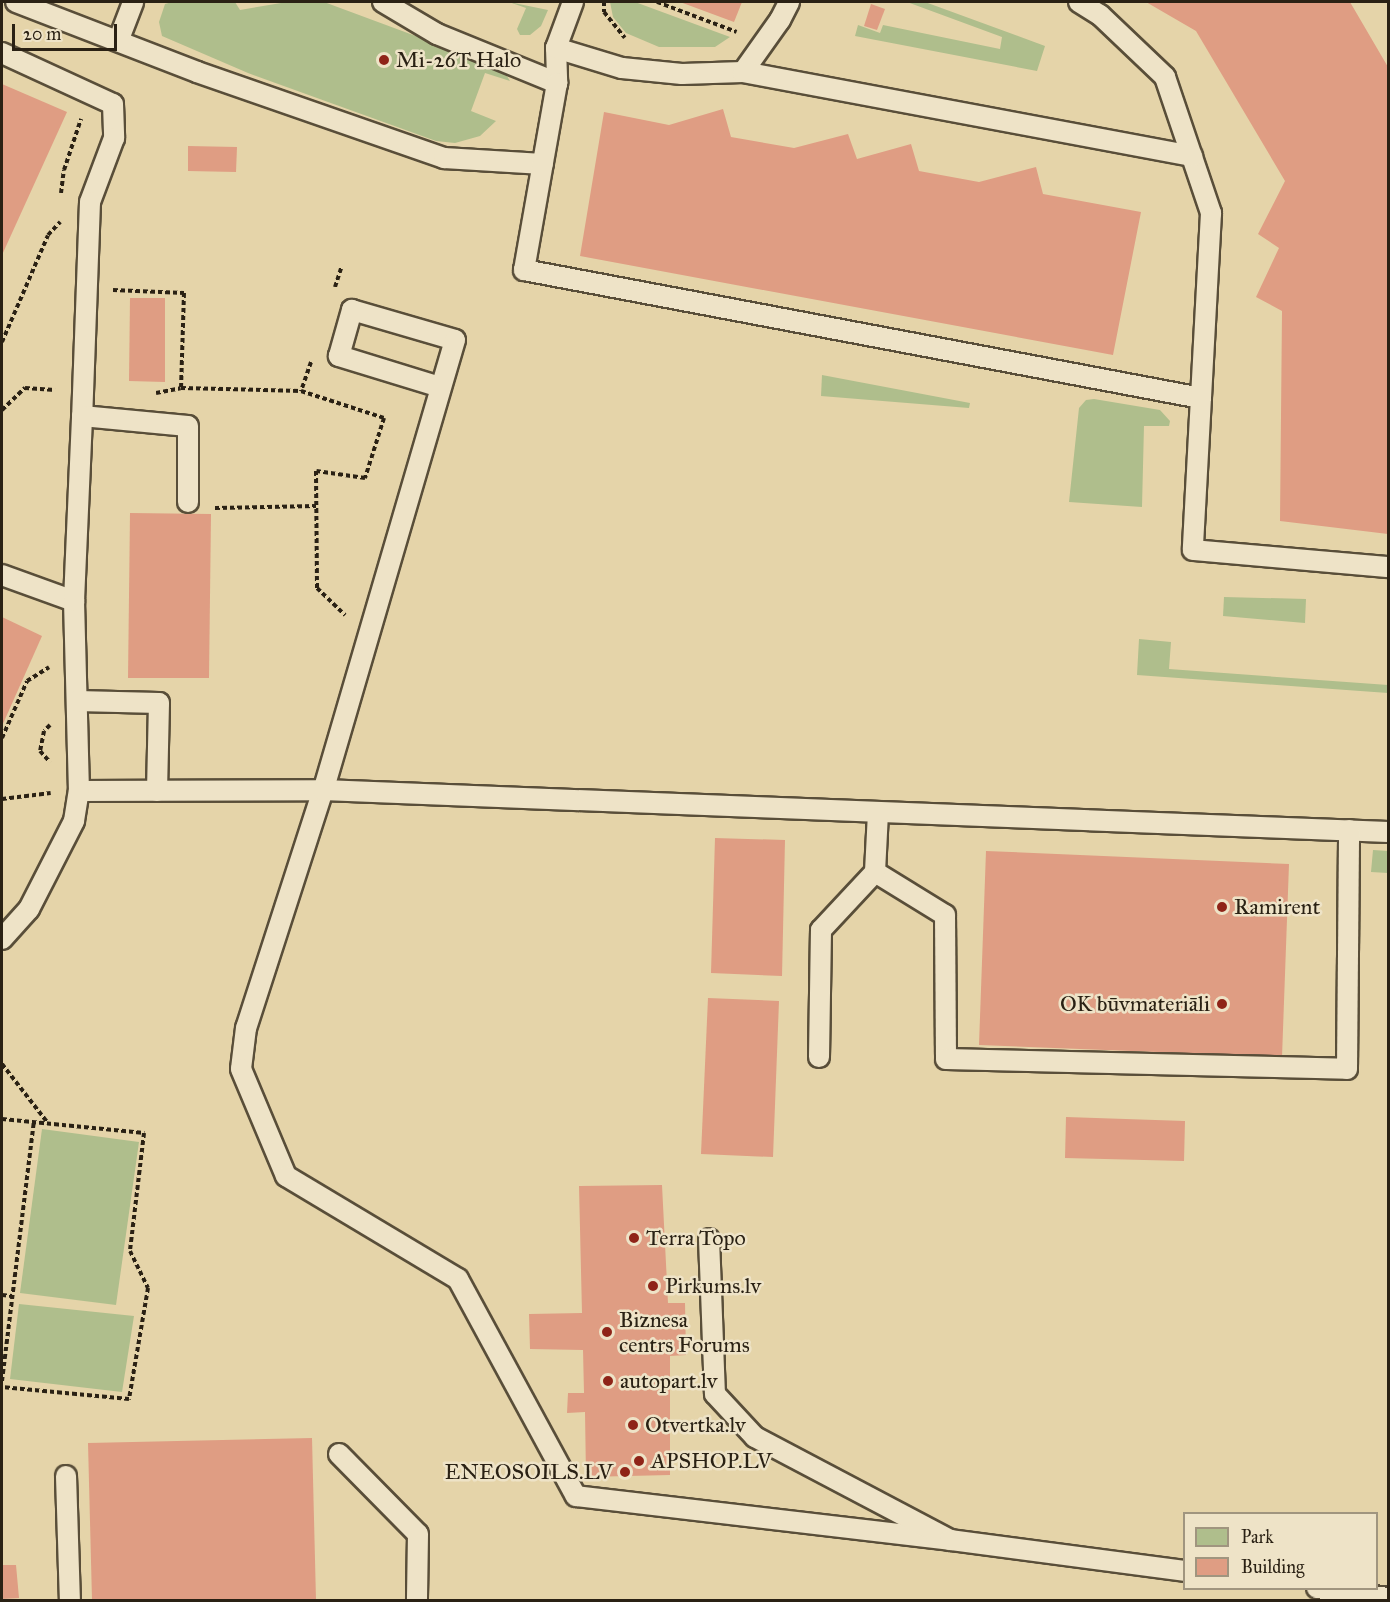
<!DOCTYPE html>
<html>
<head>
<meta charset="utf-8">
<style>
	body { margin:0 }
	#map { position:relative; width:1390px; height:1602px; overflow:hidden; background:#e5d4a9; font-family:"IM FELL Great Primer",serif }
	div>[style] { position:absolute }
	.green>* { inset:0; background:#afbe8c }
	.building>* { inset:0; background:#df9d83 }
	.path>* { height:4px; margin-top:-2px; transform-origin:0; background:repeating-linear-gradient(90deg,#2a2114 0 4.5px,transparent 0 7.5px) }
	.roads { filter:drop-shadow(2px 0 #594e39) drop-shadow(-2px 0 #594e39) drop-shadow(0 2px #594e39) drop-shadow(0 -2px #594e39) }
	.service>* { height:20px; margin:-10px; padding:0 10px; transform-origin:10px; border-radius:10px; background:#eee3c7 }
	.dots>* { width:16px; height:16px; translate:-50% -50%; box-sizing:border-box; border:3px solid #eee3c7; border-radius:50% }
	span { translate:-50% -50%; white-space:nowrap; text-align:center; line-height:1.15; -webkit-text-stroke:5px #eee3c7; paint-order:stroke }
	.poi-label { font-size:22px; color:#2a2114 }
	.left { translate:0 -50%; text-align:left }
	.right { translate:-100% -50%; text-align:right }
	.frame { position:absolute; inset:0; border:3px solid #2a2114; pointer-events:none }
	.legend { position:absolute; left:1183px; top:1512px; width:195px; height:78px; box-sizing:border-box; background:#eee3c7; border:2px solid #a0957f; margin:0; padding:8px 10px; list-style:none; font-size:18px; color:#2a2114 }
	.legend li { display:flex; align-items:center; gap:12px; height:30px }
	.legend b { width:30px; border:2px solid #a0957f }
	.scale { position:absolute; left:12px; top:24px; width:105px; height:27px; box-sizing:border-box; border:3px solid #2a2114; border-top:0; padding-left:8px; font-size:18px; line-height:21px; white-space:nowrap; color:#2a2114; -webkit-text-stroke:4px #eee3c7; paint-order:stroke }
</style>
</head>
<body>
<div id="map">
	<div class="green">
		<div style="clip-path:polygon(172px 2px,235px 2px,240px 10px,287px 2px,324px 2px,502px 68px,510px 81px,485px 73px,471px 111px,496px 121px,480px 136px,455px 143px,436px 141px,248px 73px,162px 36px,159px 22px,165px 4px)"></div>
		<div style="clip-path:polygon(509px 2px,548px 10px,541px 26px,530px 35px,520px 35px,517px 29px,526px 8px)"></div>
		<div style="clip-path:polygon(610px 2px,635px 2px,730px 37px,715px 47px,659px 47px,626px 33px,613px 17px)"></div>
		<div style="clip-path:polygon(907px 2px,925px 2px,1045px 46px,1037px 71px,855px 36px,858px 25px,880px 33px,883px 25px,1000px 49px,1002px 37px)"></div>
		<div style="clip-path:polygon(822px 375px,970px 403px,969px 408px,821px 396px)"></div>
		<div style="clip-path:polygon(1094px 399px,1160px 410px,1170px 421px,1169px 426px,1144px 426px,1142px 507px,1069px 502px,1079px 408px,1086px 400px)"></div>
		<div style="clip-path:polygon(1224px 597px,1306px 599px,1305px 623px,1223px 616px)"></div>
		<div style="clip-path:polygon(1139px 639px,1171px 642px,1169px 669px,1388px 685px,1388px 693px,1137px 675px)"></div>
		<div style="clip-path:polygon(1373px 850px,1388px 851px,1388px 873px,1371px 872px)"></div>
		<div style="clip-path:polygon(42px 1129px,139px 1142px,116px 1305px,20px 1293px)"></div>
		<div style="clip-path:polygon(19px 1304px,134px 1316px,122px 1392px,10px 1379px)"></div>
	</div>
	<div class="building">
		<div style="clip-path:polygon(680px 2px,742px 2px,734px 22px)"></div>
		<div style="clip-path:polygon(1146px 2px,1350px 2px,1388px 67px,1388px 534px,1280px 521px,1282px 311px,1256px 297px,1279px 248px,1258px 234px,1285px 181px,1196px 31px)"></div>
		<div style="clip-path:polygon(871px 4px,885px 9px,877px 30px,864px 26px)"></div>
		<div style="clip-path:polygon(2px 84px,67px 112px,2px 255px)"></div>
		<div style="clip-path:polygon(723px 109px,731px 137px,794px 148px,848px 134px,857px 159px,911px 144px,919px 171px,979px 182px,1036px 167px,1043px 194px,1141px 212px,1113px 355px,580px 256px,604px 112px,669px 125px)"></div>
		<div style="clip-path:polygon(188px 146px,237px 147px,236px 172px,188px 171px)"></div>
		<div style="clip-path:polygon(130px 298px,165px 298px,165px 382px,129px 381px)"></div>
		<div style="clip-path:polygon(130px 513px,211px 514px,209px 678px,128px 678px)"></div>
		<div style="clip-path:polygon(2px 617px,42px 636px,2px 726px)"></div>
		<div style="clip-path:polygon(715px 838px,785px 840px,782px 976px,711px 973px)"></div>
		<div style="clip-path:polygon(986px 851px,1289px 864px,1282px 1057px,979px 1045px)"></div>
		<div style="clip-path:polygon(708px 998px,779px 1001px,773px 1157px,701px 1154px)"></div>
		<div style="clip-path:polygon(1066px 1117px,1185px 1121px,1184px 1161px,1065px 1158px)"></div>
		<div style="clip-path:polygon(662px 1185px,668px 1303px,685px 1303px,686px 1355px,670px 1356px,670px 1475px,586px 1477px,585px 1412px,567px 1413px,568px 1393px,584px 1393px,583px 1350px,530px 1349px,529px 1314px,582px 1313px,579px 1186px)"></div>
		<div style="clip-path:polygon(312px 1438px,316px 1600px,92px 1600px,88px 1443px)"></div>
		<div style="clip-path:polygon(2px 1565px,16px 1565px,19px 1598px,2px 1599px)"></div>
	</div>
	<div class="path">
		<div style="left:604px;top:2px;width:10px;rotate:90deg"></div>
		<div style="left:604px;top:12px;width:33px;rotate:51deg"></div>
		<div style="left:657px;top:2px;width:85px;rotate:20.6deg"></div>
		<div style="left:61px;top:193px;width:23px;rotate:-83deg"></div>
		<div style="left:64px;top:170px;width:54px;rotate:-71.6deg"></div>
		<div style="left:335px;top:287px;width:20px;rotate:-72deg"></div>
		<div style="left:113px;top:290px;width:71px;rotate:2.4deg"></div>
		<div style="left:184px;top:293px;width:95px;rotate:91.8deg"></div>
		<div style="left:2px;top:342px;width:116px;rotate:-66.7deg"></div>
		<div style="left:48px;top:235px;width:18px;rotate:-47deg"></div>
		<div style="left:311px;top:362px;width:31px;rotate:109deg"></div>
		<div style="left:301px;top:391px;width:87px;rotate:18deg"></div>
		<div style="left:384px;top:418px;width:63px;rotate:107.6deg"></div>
		<div style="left:365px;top:478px;width:49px;rotate:-171.9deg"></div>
		<div style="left:316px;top:471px;width:117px;rotate:89.5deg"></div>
		<div style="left:317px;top:588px;width:39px;rotate:44deg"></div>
		<div style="left:156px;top:393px;width:25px;rotate:-11deg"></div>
		<div style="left:181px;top:388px;width:120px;rotate:1.4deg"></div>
		<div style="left:2px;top:410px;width:32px;rotate:-44deg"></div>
		<div style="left:25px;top:388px;width:30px;rotate:4deg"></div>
		<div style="left:215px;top:508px;width:101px;rotate:-1.1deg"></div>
		<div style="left:50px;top:725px;width:8px;rotate:135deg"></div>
		<div style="left:44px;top:731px;width:20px;rotate:101deg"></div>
		<div style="left:40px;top:751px;width:15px;rotate:48deg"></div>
		<div style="left:2px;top:738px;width:62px;rotate:-66.3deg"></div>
		<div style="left:27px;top:681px;width:26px;rotate:-32deg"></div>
		<div style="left:2px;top:799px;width:49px;rotate:-7deg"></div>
		<div style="left:2px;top:1064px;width:75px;rotate:52.1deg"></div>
		<div style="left:2px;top:1119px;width:143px;rotate:5.6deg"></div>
		<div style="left:144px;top:1133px;width:119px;rotate:96.8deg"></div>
		<div style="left:130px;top:1251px;width:41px;rotate:64.1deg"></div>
		<div style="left:148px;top:1288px;width:113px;rotate:99.7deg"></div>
		<div style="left:129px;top:1399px;width:128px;rotate:-174.6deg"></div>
		<div style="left:2px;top:1295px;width:10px;rotate:6deg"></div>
		<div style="left:2px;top:1381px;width:261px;rotate:-83deg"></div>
	</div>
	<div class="roads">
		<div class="service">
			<div style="left:16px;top:2px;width:194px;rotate:21.1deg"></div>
			<div style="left:197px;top:72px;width:262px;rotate:19.2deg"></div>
			<div style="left:444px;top:158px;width:99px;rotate:3.5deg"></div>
			<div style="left:383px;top:2px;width:63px;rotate:30.7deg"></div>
			<div style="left:437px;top:34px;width:130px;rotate:22.2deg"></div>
			<div style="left:573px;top:2px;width:49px;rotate:110.3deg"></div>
			<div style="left:556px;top:48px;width:35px;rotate:88deg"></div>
			<div style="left:557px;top:83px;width:190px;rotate:100deg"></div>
			<div style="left:524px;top:270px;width:689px;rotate:10.71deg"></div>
			<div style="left:1079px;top:2px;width:25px;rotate:32deg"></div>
			<div style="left:1100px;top:15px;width:90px;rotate:43.6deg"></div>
			<div style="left:1165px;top:77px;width:144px;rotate:71.3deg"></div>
			<div style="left:1211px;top:213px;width:337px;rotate:93.1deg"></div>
			<div style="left:1193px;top:550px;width:196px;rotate:5deg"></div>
			<div style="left:119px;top:39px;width:40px;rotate:-69deg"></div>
			<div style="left:556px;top:48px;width:69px;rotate:16.9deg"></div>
			<div style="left:622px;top:68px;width:60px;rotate:5.7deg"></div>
			<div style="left:682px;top:74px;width:61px;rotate:-1.9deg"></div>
			<div style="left:743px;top:72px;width:64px;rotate:-54.6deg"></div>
			<div style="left:780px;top:20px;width:20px;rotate:-63deg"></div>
			<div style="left:2px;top:53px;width:122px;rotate:24.7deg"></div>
			<div style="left:113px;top:104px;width:34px;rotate:88deg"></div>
			<div style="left:114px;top:138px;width:68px;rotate:110.6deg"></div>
			<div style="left:90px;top:202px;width:214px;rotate:92.1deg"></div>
			<div style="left:82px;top:416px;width:106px;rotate:5.4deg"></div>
			<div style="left:188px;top:426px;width:76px;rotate:90deg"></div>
			<div style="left:743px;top:72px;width:457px;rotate:10.6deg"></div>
			<div style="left:440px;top:387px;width:106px;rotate:-162.9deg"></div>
			<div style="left:339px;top:356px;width:48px;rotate:-74.2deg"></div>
			<div style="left:352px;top:310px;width:107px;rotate:16.2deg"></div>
			<div style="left:455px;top:340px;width:469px;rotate:106.3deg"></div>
			<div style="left:323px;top:790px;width:250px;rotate:107.9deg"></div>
			<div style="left:246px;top:1028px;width:41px;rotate:97deg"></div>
			<div style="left:241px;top:1069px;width:116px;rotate:67.2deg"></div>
			<div style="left:286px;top:1176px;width:200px;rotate:30.9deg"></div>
			<div style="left:458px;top:1279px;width:247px;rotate:61.5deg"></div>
			<div style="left:576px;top:1496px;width:377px;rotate:6.7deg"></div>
			<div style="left:2px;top:575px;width:77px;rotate:19.9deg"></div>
			<div style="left:74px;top:601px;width:190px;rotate:88.5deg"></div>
			<div style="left:79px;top:791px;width:244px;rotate:-0.2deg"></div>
			<div style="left:323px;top:790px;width:1066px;rotate:2.26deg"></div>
			<div style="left:74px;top:601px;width:185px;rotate:-87.5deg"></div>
			<div style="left:77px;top:701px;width:82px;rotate:1.4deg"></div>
			<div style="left:159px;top:703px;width:88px;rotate:91.3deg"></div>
			<div style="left:875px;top:872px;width:82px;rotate:31.6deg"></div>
			<div style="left:945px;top:915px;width:144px;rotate:89.6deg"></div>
			<div style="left:946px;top:1059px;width:401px;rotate:1.4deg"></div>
			<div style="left:1347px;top:1069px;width:239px;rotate:-89.5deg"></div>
			<div style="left:2px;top:939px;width:40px;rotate:-48deg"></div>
			<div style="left:29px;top:909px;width:99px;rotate:-62.9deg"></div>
			<div style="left:74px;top:821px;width:30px;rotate:-81deg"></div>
			<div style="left:819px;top:1057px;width:127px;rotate:-89.1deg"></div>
			<div style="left:821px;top:930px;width:79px;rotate:-47deg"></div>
			<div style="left:875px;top:872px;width:60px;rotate:-87.1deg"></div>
			<div style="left:709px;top:1239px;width:155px;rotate:87.8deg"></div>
			<div style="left:715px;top:1394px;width:59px;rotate:47.1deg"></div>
			<div style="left:755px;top:1437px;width:221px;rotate:27.8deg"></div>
			<div style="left:950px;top:1540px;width:236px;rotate:7.5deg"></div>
			<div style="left:339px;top:1454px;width:112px;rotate:45.4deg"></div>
			<div style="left:418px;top:1534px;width:66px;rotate:90.9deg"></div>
			<div style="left:66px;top:1476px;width:124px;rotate:88.2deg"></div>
			<div style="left:1317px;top:1588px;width:72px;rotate:8deg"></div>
		</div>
	</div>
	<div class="dots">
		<div style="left:384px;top:60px;background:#8f2418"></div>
		<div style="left:1222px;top:907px;background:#8f2418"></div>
		<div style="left:1222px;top:1004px;background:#8f2418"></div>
		<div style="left:634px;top:1238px;background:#8f2418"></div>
		<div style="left:653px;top:1286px;background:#8f2418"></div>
		<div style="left:607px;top:1332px;background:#8f2418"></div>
		<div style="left:608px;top:1381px;background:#8f2418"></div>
		<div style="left:633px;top:1425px;background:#8f2418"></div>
		<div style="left:639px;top:1461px;background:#8f2418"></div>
		<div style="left:625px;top:1472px;background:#8f2418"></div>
	</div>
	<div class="poi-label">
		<span class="left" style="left:396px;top:60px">Mi-26T Halo</span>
		<span class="left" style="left:1234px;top:907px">Ramirent</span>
		<span class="right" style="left:1210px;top:1004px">OK būvmateriāli</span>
		<span class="left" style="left:646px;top:1238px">Terra Topo</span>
		<span class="left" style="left:665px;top:1286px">Pirkums.lv</span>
		<span class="left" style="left:619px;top:1332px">Biznesa<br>centrs Forums</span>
		<span class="left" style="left:620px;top:1381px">autopart.lv</span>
		<span class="left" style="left:645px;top:1425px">Otvertka.lv</span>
		<span class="left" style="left:651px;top:1461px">APSHOP.LV</span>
		<span class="right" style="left:613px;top:1472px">ENEOSOILS.LV</span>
	</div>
	<div class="frame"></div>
	<ul class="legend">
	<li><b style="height:16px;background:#afbe8c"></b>Park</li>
	<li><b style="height:16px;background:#df9d83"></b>Building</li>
	</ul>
	<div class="scale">20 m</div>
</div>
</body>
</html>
